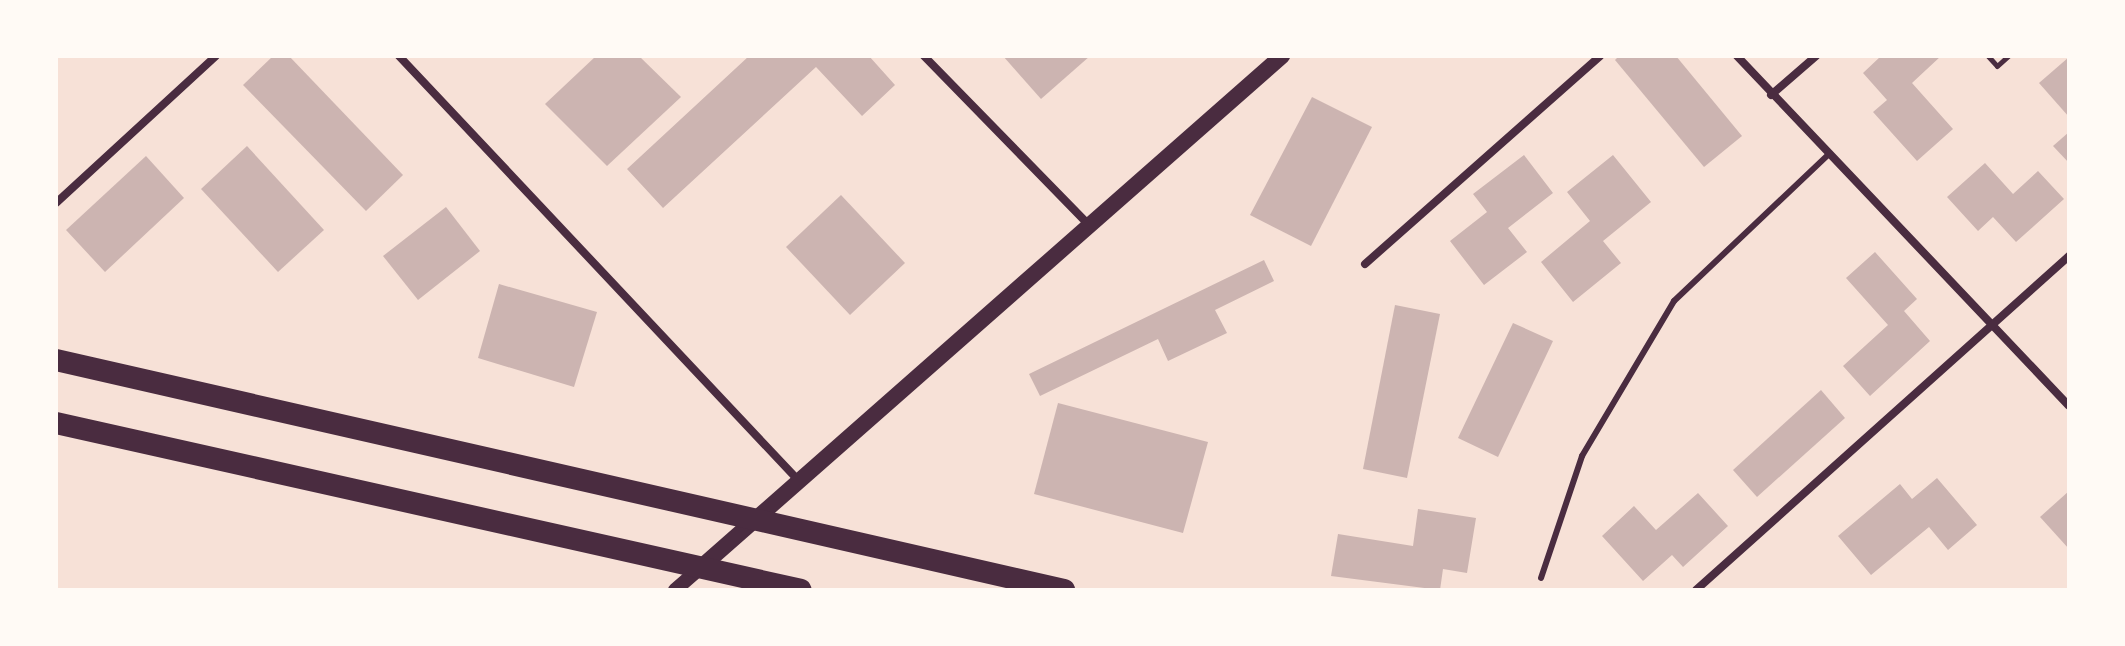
<!DOCTYPE html>
<html>
<head>
<meta charset="utf-8">
<style>
	body { margin:0 }
	#map { position:relative; width:2125px; height:646px; overflow:hidden; background:#f7e1d7; font-family:Roboto,sans-serif }
	div>[style] { position:absolute }
	.building>* { inset:0; background:#ccb4b1 }
	.path>* { height:5px; margin:-2.5px; padding:0 2.5px; transform-origin:2.5px; border-radius:2.5px; background:#4a2c40 }
	.service>* { height:6px; margin:-3px; padding:0 3px; transform-origin:3px; border-radius:3px; background:#4a2c40 }
	.minor>* { height:8px; margin:-4px; padding:0 4px; transform-origin:4px; border-radius:4px; background:#4a2c40 }
	.tertiary>* { height:14px; margin:-7px; padding:0 7px; transform-origin:7px; border-radius:7px; background:#4a2c40 }
	.secondary>* { height:16px; margin:-8px; padding:0 8px; transform-origin:8px; border-radius:8px; background:#4a2c40 }
	.trunk>* { height:22px; margin:-11px; padding:0 11px; transform-origin:11px; border-radius:11px; background:#4a2c40 }
	span { translate:-50% -50%; white-space:nowrap; text-align:center; line-height:1.15; -webkit-text-stroke:6px #fffaf5; paint-order:stroke }
	.frame { position:absolute; inset:0; border:58px solid #fffaf5; pointer-events:none }
</style>
</head>
<body>
<div id="map">
	<div class="building">
		<div style="clip-path:polygon(273px 56px,289px 56px,403px 175px,366px 211px,243px 85px)"></div>
		<div style="clip-path:polygon(596px 56px,639px 56px,681px 97px,607px 166px,545px 104px)"></div>
		<div style="clip-path:polygon(749px 56px,869px 56px,895px 85px,862px 116px,816px 67px,663px 208px,627px 169px)"></div>
		<div style="clip-path:polygon(1003px 56px,1090px 56px,1041px 99px)"></div>
		<div style="clip-path:polygon(1619px 56px,1676px 56px,1742px 136px,1704px 167px,1615px 60px)"></div>
		<div style="clip-path:polygon(1881px 56px,1941px 56px,1912px 83px,1953px 129px,1917px 161px,1873px 112px,1887px 100px,1863px 73px)"></div>
		<div style="clip-path:polygon(2069px 57px,2069px 117px,2039px 83px)"></div>
		<div style="clip-path:polygon(1312px 97px,1372px 127px,1311px 246px,1250px 215px)"></div>
		<div style="clip-path:polygon(2069px 132px,2069px 163px,2053px 146px)"></div>
		<div style="clip-path:polygon(247px 146px,324px 230px,278px 272px,201px 189px)"></div>
		<div style="clip-path:polygon(1524px 155px,1553px 193px,1508px 228px,1527px 252px,1484px 285px,1450px 241px,1487px 212px,1473px 194px)"></div>
		<div style="clip-path:polygon(1613px 155px,1651px 202px,1603px 241px,1621px 263px,1573px 302px,1541px 262px,1590px 221px,1567px 192px)"></div>
		<div style="clip-path:polygon(146px 156px,184px 198px,105px 272px,66px 230px)"></div>
		<div style="clip-path:polygon(1985px 163px,2013px 194px,2038px 171px,2064px 199px,2016px 242px,1993px 217px,1978px 231px,1947px 197px)"></div>
		<div style="clip-path:polygon(841px 195px,905px 263px,850px 315px,786px 247px)"></div>
		<div style="clip-path:polygon(446px 207px,480px 251px,418px 300px,383px 256px)"></div>
		<div style="clip-path:polygon(1875px 252px,1917px 299px,1904px 311px,1930px 341px,1870px 396px,1843px 366px,1888px 325px,1846px 278px)"></div>
		<div style="clip-path:polygon(1264px 260px,1274px 281px,1215px 310px,1227px 333px,1168px 361px,1158px 339px,1040px 396px,1029px 374px)"></div>
		<div style="clip-path:polygon(499px 284px,597px 312px,574px 387px,478px 358px)"></div>
		<div style="clip-path:polygon(1395px 305px,1440px 314px,1407px 478px,1363px 469px)"></div>
		<div style="clip-path:polygon(1513px 323px,1553px 341px,1498px 457px,1458px 438px)"></div>
		<div style="clip-path:polygon(1821px 390px,1845px 418px,1757px 497px,1733px 470px)"></div>
		<div style="clip-path:polygon(1058px 403px,1208px 442px,1183px 533px,1034px 494px)"></div>
		<div style="clip-path:polygon(1937px 478px,1977px 525px,1948px 550px,1929px 527px,1871px 575px,1838px 536px,1900px 484px,1912px 499px)"></div>
		<div style="clip-path:polygon(2069px 491px,2069px 549px,2040px 517px)"></div>
		<div style="clip-path:polygon(1698px 493px,1728px 526px,1683px 567px,1672px 555px,1643px 581px,1602px 536px,1634px 506px,1656px 530px)"></div>
		<div style="clip-path:polygon(1418px 509px,1476px 518px,1467px 573px,1443px 569px,1440px 590px,1331px 576px,1338px 534px,1413px 546px)"></div>
	</div>
	<div class="path">
		<div style="left:1988px;top:56px;width:13px;rotate:48deg"></div>
		<div style="left:1997px;top:66px;width:15px;rotate:-42deg"></div>
	</div>
	<div class="service">
		<div style="left:1541px;top:578px;width:129px;rotate:-71.4deg"></div>
		<div style="left:1582px;top:456px;width:180px;rotate:-59.3deg"></div>
		<div style="left:1674px;top:301px;width:212px;rotate:-43.5deg"></div>
	</div>
	<div class="minor">
		<div style="left:399px;top:56px;width:584px;rotate:46.74deg"></div>
		<div style="left:924px;top:56px;width:236px;rotate:45.7deg"></div>
		<div style="left:1737px;top:56px;width:482px;rotate:46.5deg"></div>
		<div style="left:1771px;top:95px;width:60px;rotate:-40.9deg"></div>
		<div style="left:56px;top:203px;width:217px;rotate:-42.6deg"></div>
		<div style="left:1365px;top:264px;width:314px;rotate:-41.5deg"></div>
		<div style="left:1696px;top:590px;width:501px;rotate:-41.84deg"></div>
	</div>
	<div class="tertiary">
		<div style="left:675px;top:590px;width:32px;rotate:-41deg"></div>
	</div>
	<div class="secondary">
		<div style="left:699px;top:569px;width:777px;rotate:-41.35deg"></div>
	</div>
	<div class="trunk">
		<div style="left:56px;top:360px;width:1034px;rotate:12.85deg"></div>
		<div style="left:56px;top:423px;width:763px;rotate:12.63deg"></div>
	</div>
	<div class="frame"></div>
</div>
</body>
</html>
